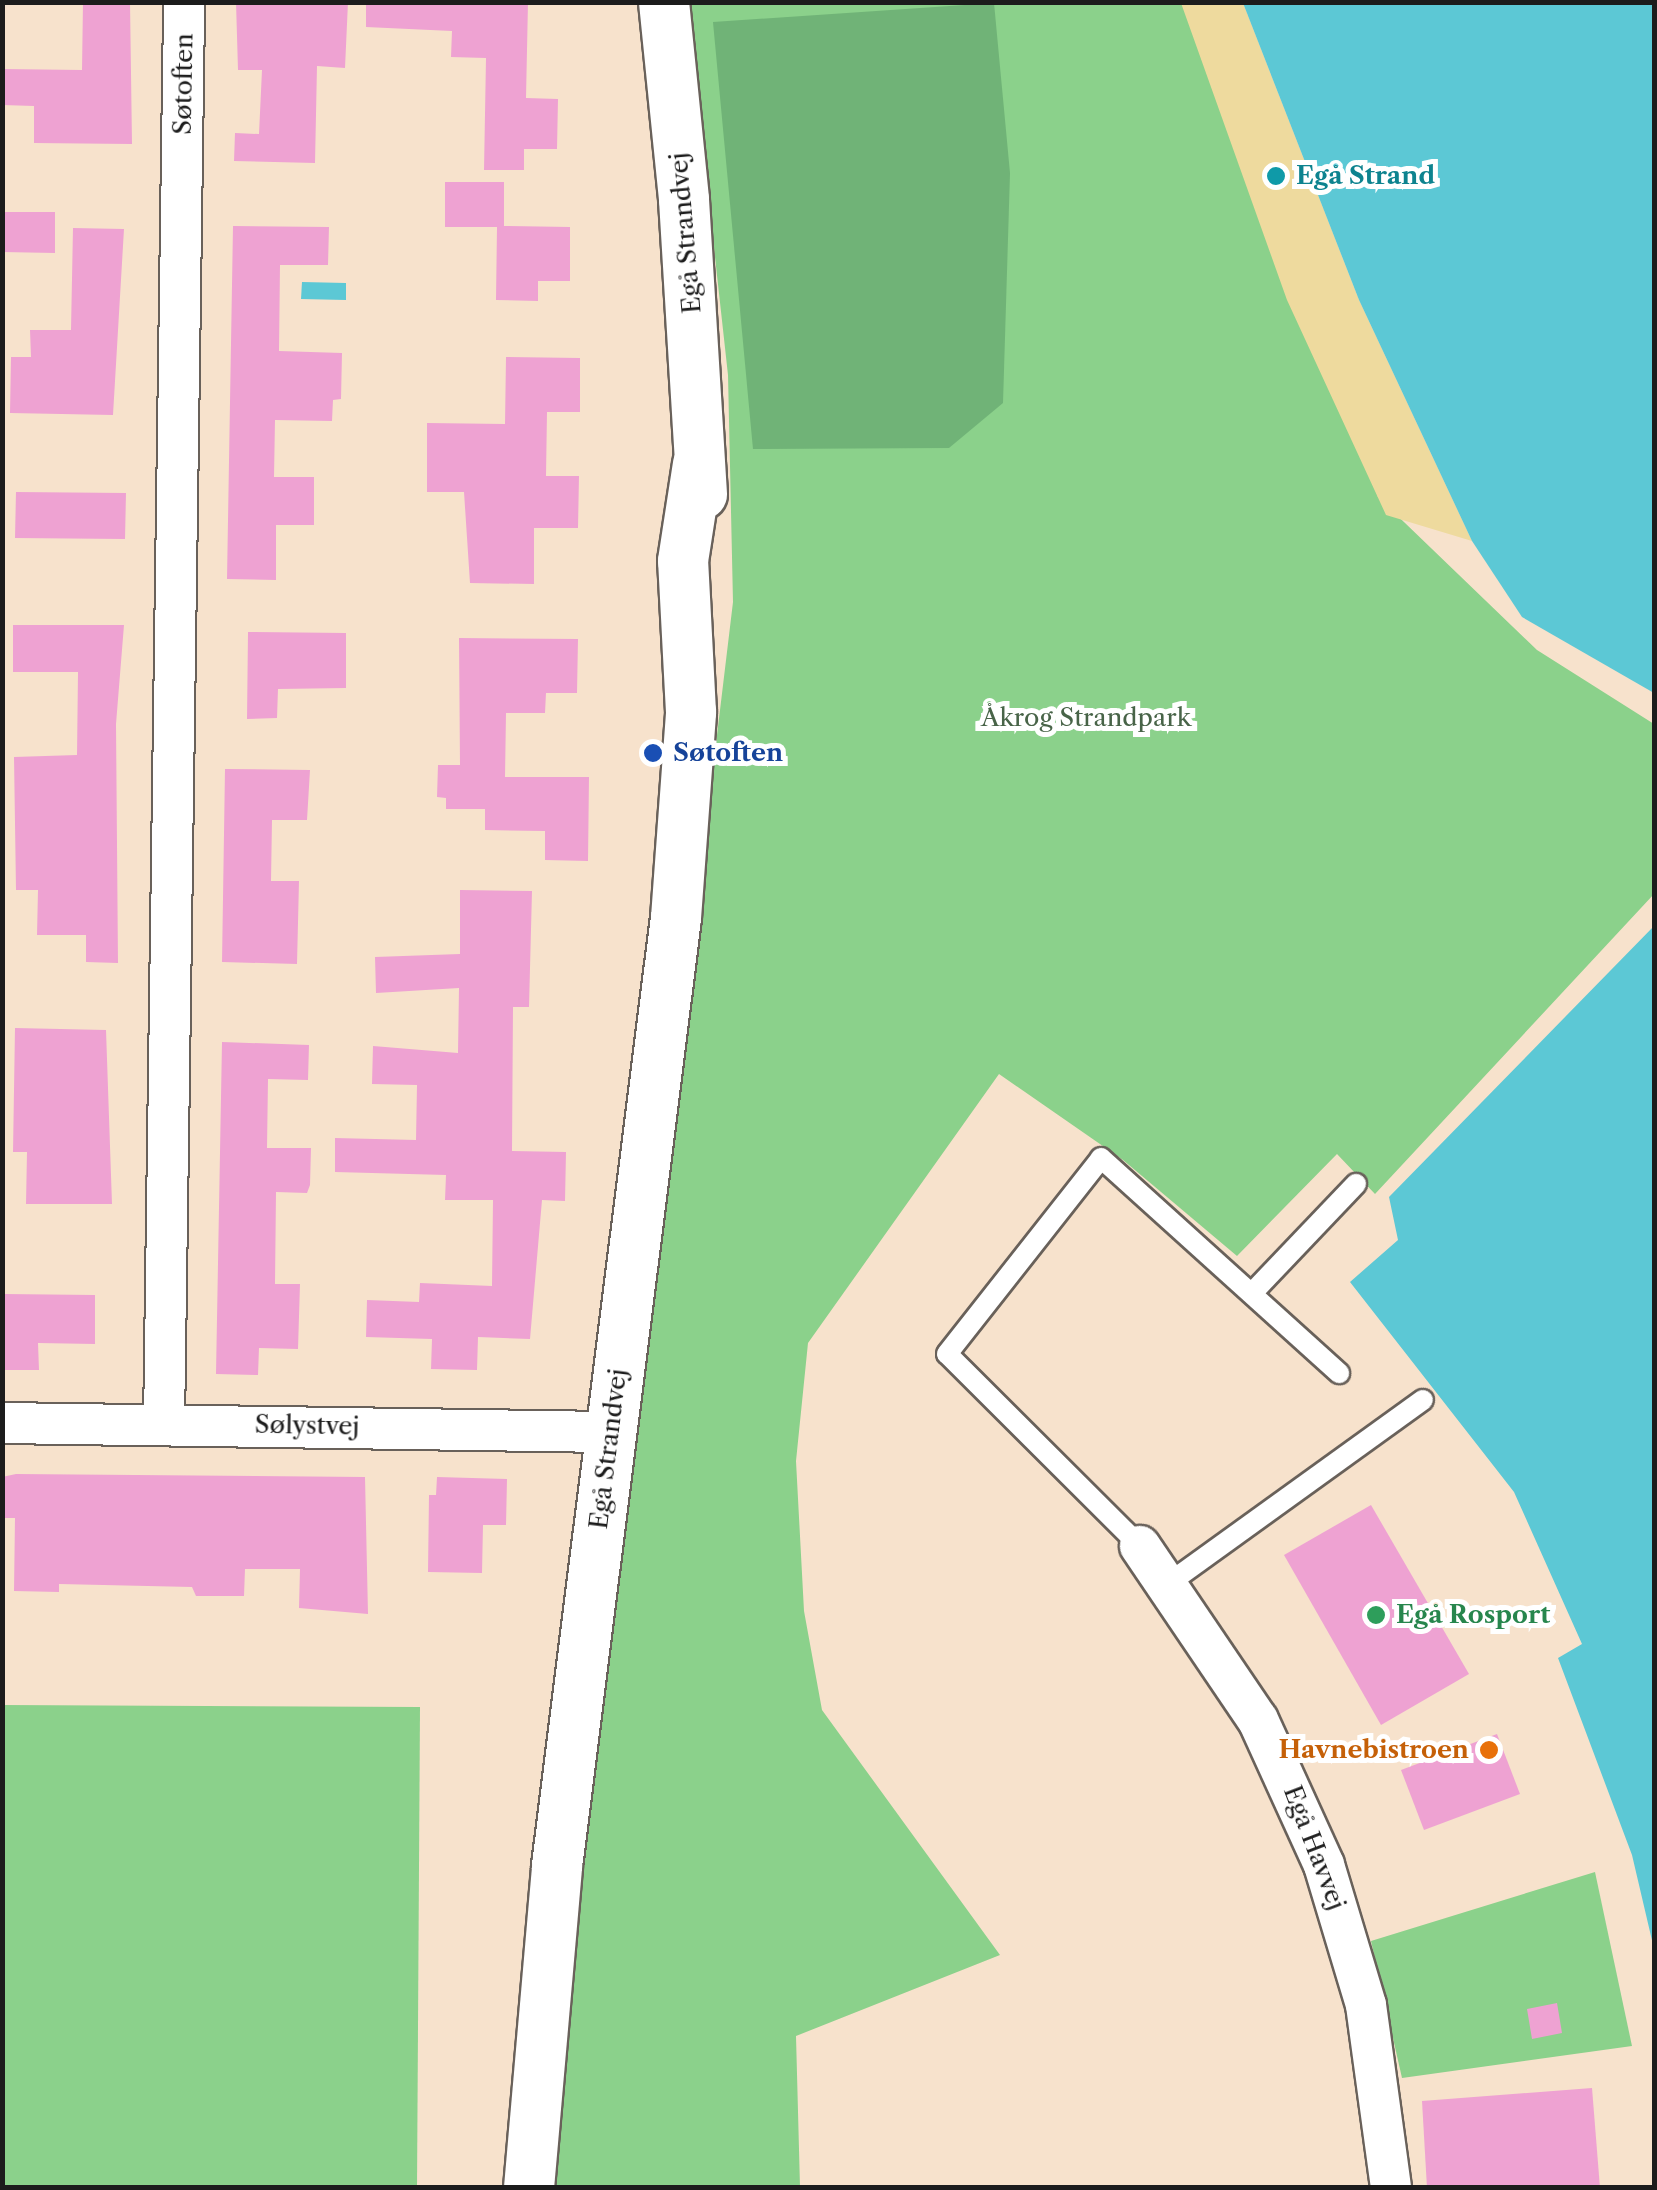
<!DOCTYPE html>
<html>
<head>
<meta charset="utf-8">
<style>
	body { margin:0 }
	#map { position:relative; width:1657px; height:2190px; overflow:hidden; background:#f7e2cc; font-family:"Libre Caslon Text",serif }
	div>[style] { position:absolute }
	.green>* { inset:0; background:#8bd18b }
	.forest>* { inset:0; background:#70b377 }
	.sand>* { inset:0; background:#eeda9e }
	.water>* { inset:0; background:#5cc8d5 }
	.building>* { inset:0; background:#eea2d2 }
	.roads { filter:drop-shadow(2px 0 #69615a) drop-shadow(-2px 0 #69615a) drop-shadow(0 2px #69615a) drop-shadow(0 -2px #69615a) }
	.service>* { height:20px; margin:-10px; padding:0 10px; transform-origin:10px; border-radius:10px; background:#fff }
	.minor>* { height:40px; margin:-20px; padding:0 20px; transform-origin:20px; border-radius:20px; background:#fff }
	.tertiary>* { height:50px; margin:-25px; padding:0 25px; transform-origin:25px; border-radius:25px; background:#fff }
	.dots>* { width:28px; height:28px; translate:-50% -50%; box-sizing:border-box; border:5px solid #fff; border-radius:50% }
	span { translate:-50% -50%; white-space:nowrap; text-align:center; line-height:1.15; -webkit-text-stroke:10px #fff; paint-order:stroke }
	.street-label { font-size:25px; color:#1c1c1c }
	.culture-label { font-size:25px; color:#0d838f; font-weight:700 }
	.left { translate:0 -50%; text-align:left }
	.park-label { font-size:25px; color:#486448 }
	.transit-label { font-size:25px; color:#164399; font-weight:700 }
	.leisure-label { font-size:25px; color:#27864d; font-weight:700 }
	.food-label { font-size:25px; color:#c56008; font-weight:700 }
	.right { translate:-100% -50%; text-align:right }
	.frame { position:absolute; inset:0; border:5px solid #1c1c1c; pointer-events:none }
</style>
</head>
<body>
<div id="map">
	<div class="green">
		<div style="clip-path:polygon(687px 3px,1197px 3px,1378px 497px,1537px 650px,1654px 724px,1654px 894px,1375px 1194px,1337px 1154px,1237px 1256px,1123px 1160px,999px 1074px,808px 1343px,796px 1461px,804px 1611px,822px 1710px,1000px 1955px,796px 2036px,800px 2187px,550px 2188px,568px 1974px,733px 602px,728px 375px)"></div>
		<div style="clip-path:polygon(3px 1705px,420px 1707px,417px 2187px,3px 2187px)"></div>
		<div style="clip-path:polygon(1595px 1872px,1632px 2046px,1402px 2078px,1371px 1941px)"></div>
	</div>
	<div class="forest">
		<div style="clip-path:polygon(994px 3px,1010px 173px,1003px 403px,949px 448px,753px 449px,713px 22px)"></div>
	</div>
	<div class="sand">
		<div style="clip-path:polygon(1181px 3px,1243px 3px,1359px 300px,1472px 541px,1386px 515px,1287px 300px)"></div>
	</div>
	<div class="water">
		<div style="clip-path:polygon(1243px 3px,1654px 3px,1654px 693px,1522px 617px,1472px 541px,1359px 300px)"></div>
		<div style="clip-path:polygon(302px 282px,346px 283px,346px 300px,301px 299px)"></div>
		<div style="clip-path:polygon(1654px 926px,1654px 1949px,1632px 1855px,1558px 1658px,1582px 1644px,1514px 1492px,1350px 1282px,1398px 1240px,1389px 1197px)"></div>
	</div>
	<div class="building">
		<div style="clip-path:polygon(83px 2px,130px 2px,132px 144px,34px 143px,34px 106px,2px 105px,2px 69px,82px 70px)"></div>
		<div style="clip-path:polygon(236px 2px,348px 2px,345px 68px,317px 66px,315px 163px,234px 161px,235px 133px,259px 134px,262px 70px,238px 70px)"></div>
		<div style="clip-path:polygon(366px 2px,528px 2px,526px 98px,558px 99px,557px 149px,524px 149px,524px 170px,484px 170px,486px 58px,451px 57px,452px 31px,366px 27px)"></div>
		<div style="clip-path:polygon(445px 182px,504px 182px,504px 226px,570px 227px,570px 281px,538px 281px,538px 301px,496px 300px,497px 227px,445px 227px)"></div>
		<div style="clip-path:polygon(2px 212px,55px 212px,55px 253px,2px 252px)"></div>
		<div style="clip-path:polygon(233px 226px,329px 227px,328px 265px,280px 265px,279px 351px,342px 353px,341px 399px,333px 400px,332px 421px,275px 420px,274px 477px,314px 477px,314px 525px,276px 525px,276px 580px,227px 579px)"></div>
		<div style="clip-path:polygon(73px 228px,124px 229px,113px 415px,10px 413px,11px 357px,31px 357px,30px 330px,71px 330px)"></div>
		<div style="clip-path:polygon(506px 357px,580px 358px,580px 412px,547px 412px,546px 476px,579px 476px,578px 528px,534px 528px,534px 584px,470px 583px,464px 492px,427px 492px,427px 423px,505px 424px)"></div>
		<div style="clip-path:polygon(16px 492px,126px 493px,125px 539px,15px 538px)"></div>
		<div style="clip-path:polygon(13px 625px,124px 625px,116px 724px,118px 963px,86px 962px,86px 935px,37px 935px,38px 890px,16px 890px,14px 757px,77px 755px,78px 672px,13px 672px)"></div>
		<div style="clip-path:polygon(248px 632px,346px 633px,346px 688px,278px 689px,277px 718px,247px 719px)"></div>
		<div style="clip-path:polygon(459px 638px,578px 639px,577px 693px,546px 693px,545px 713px,506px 713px,505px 777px,589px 777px,588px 861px,545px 860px,545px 831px,485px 830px,485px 809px,446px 809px,446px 798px,437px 797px,438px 765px,460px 765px)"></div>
		<div style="clip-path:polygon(225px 769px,310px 770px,307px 820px,272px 820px,271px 881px,299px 881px,297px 964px,222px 962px)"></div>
		<div style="clip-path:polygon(460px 890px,532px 891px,529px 1007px,513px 1007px,512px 1151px,566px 1152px,565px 1201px,542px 1200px,530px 1339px,478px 1337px,477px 1370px,431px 1369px,432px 1339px,366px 1337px,367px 1300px,419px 1302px,420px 1283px,492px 1286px,493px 1200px,445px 1200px,446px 1175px,335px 1172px,335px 1138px,416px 1140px,417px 1085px,372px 1084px,373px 1046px,458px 1053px,459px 988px,376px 993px,375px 957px,460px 954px)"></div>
		<div style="clip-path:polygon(15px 1028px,106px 1030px,112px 1204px,26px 1204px,27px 1152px,13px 1152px)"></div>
		<div style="clip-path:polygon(222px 1042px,309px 1045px,308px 1080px,268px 1079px,267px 1148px,311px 1148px,310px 1185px,307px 1193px,276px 1192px,275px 1284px,300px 1284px,298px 1349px,259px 1348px,258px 1375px,216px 1374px)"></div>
		<div style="clip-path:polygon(4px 1294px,95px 1295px,95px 1344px,38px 1343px,39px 1370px,3px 1370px)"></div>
		<div style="clip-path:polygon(16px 1474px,365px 1477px,368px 1614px,299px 1608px,300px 1569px,245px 1569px,244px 1596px,196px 1596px,192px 1587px,59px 1584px,59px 1592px,14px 1591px,15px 1518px,2px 1518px,2px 1477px)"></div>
		<div style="clip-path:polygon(437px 1477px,507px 1479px,506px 1525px,483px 1525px,482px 1573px,428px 1572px,429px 1495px,436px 1495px)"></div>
		<div style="clip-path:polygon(1371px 1505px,1469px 1674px,1381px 1725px,1284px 1555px)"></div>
		<div style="clip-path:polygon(1497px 1734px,1520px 1794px,1424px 1830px,1401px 1770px)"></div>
		<div style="clip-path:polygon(1557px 2003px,1562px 2033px,1532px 2039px,1527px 2009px)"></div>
		<div style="clip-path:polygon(1592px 2088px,1600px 2188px,1427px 2188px,1422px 2101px)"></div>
	</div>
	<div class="roads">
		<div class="service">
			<div style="left:1254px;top:1291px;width:148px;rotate:-46.4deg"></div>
			<div style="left:1140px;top:1546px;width:272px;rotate:-135.1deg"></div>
			<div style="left:947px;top:1354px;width:249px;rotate:-51.8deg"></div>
			<div style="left:1101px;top:1158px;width:321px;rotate:42.1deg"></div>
			<div style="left:1169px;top:1583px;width:313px;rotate:-35.8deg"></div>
		</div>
		<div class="minor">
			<div style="left:2px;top:1423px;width:609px;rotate:0.85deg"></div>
			<div style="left:164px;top:1425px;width:1423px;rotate:-89.19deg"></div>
			<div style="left:1140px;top:1546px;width:210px;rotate:55.9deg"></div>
			<div style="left:1258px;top:1720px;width:159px;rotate:65.5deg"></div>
			<div style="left:1324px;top:1865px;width:146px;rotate:73.3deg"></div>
			<div style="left:1366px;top:2005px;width:185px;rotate:82.2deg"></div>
		</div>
		<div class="tertiary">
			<div style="left:664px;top:2px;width:199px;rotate:84.2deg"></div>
			<div style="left:684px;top:200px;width:295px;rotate:86.5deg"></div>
			<div style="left:529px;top:2188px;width:323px;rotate:-85deg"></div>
			<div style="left:557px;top:1866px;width:955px;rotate:-82.85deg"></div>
			<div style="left:676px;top:918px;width:207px;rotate:-85.8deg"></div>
			<div style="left:691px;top:712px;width:151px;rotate:-93deg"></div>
			<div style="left:683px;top:561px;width:98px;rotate:-81.2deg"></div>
		</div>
	</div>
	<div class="dots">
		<div style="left:1276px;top:176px;background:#0f9aa8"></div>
		<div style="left:653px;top:753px;background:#1a4fb4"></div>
		<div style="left:1376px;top:1615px;background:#2e9e5b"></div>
		<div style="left:1489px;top:1750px;background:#e8710a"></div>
	</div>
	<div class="street-label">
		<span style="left:184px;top:84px;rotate:-89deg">Søtoften</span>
		<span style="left:686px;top:233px;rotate:-95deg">Egå Strandvej</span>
		<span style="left:307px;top:1426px;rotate:1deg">Sølystvej</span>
		<span style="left:609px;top:1449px;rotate:-83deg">Egå Strandvej</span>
		<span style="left:1314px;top:1848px;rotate:69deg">Egå Havvej</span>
	</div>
	<div class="culture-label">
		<span class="left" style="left:1296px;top:176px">Egå Strand</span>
	</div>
	<div class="park-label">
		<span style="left:1086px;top:718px">Åkrog Strandpark</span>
	</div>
	<div class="transit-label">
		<span class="left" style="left:673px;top:753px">Søtoften</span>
	</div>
	<div class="leisure-label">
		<span class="left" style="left:1396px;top:1615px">Egå Rosport</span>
	</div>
	<div class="food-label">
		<span class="right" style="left:1469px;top:1750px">Havnebistroen</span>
	</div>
	<div class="frame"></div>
</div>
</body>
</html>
